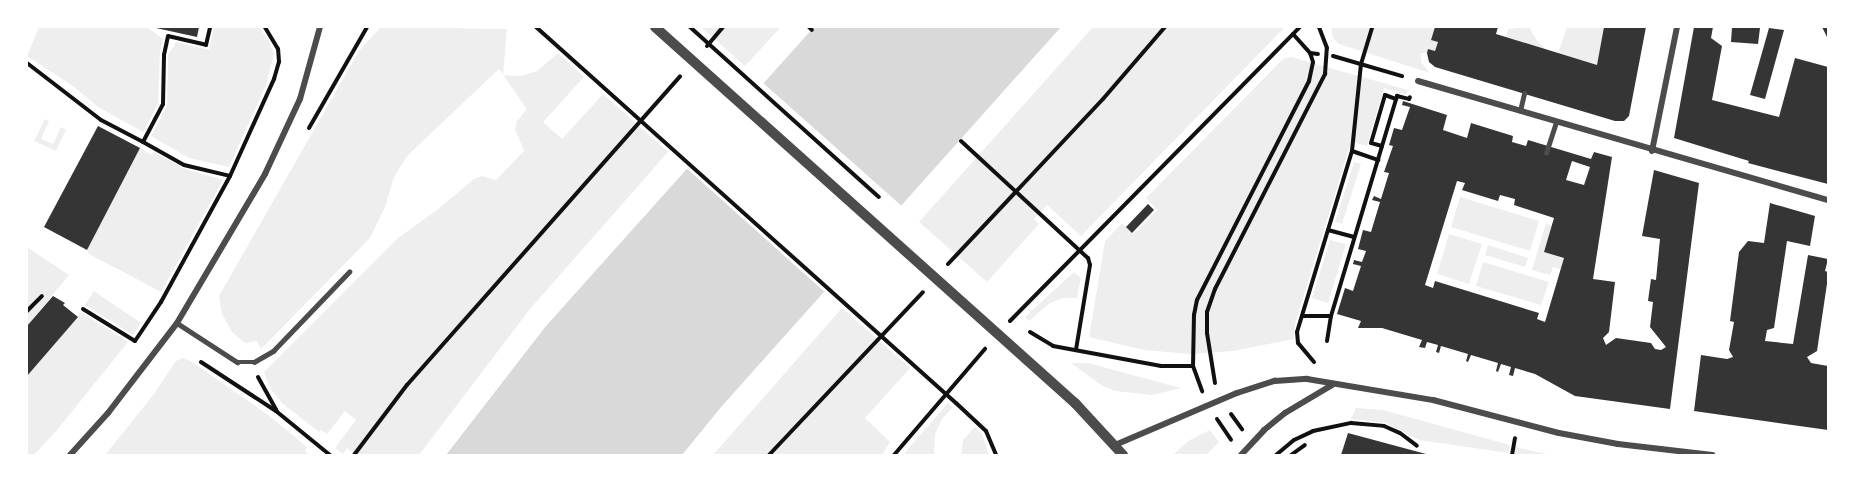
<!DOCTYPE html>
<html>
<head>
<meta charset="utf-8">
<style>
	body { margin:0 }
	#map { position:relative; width:1855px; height:482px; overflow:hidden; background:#fff; font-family:Literata,serif }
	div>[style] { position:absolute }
	.green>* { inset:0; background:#eee }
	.water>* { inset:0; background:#d9d9d9 }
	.pier>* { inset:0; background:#fff }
	.building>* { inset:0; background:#353535 }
	.path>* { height:4px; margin:-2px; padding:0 2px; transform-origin:2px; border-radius:2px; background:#111 }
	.service>* { height:4.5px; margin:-2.25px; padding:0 2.25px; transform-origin:2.25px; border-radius:2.25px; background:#4c4c4c }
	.minor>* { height:6px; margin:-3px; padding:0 3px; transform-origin:3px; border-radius:3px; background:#4c4c4c }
	.tertiary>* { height:10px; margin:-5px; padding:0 5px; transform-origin:5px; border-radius:5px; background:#4c4c4c }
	span { translate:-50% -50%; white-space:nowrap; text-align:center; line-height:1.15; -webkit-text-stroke:4.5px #fff; paint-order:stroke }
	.frame { position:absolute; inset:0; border:28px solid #fff; pointer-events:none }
</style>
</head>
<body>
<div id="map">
	<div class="green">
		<div style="clip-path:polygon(39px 27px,147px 27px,163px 39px,160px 52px,158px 104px,143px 132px,98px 107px,73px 86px,27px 56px)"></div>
		<div style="clip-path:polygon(214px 27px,259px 27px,269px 41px,274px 54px,266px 85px,229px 167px,189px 158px,151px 136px,167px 106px,168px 55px,176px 42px,209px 50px)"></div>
		<div style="clip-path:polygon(381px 27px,507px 29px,503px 75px,521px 76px,537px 71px,558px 53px,584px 77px,543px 122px,562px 139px,603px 94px,668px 152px,530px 309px,419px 455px,356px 455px,347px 448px,343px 454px,335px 448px,356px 420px,345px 411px,327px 434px,321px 430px,319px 432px,283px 404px,270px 388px,264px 372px,398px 238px,437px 210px,474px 179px,482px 176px,496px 180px,524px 151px,515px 129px,517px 121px,527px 109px,499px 69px,407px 156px,394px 177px,385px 207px,370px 238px,261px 349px,257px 341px,245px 343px,232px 332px,222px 314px,219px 296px,359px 51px)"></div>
		<div style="clip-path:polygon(701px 27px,781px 27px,745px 66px)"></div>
		<div style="clip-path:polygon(1093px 27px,1285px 27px,1081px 236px,1047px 205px,1034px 219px,1039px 224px,987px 282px,919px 222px)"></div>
		<div style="clip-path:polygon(1331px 27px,1435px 27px,1431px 40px,1438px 42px,1435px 51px,1428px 49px,1427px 53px,1421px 53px,1421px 62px,1430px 73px,1339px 44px,1333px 38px)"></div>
		<div style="clip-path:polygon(1529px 27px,1536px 39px,1546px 50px,1506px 37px,1508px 29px)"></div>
		<div style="clip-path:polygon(1567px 27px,1604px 27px,1597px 65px,1558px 54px)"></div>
		<div style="clip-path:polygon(1291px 57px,1408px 90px,1406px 95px,1384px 88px,1367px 146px,1351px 142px,1295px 324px,1294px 339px,1233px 351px,1189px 354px,1144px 350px,1089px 337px,1105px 241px,1122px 223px,1134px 234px,1157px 210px,1146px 198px,1283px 59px)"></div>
		<div style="clip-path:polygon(45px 119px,49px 121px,41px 139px,53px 144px,61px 127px,66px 130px,56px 151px,34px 141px)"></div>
		<div style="clip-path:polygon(140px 148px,152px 155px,154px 152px,183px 168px,223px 180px,161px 292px,89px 254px,87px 250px)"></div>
		<div style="clip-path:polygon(1354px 162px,1361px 164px,1342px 224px,1335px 222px)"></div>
		<div style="clip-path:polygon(1460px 197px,1539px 221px,1530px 251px,1451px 227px)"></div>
		<div style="clip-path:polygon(1546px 223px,1552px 226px,1544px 252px,1564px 258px,1561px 269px,1553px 267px,1550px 275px,1532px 270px)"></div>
		<div style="clip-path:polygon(1449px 234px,1482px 244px,1469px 284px,1437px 274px)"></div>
		<div style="clip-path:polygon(1330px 240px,1346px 244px,1328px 303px,1312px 298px)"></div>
		<div style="clip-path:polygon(1488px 245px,1528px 258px,1525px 267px,1485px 255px)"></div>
		<div style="clip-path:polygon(27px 247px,69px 275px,27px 326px)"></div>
		<div style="clip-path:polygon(1483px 262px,1549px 282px,1541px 305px,1476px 286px)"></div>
		<div style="clip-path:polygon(1074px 272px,1081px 278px,1077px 298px,1063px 298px,1050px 303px,1029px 321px,1025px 317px)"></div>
		<div style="clip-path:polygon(94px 291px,141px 323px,133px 335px,85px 305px)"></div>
		<div style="clip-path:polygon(842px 308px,910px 368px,865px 418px,890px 442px,882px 455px,713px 455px)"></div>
		<div style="clip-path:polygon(81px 312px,128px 342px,58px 429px,34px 455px,27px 455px,27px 376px)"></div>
		<div style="clip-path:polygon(183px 358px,191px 361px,271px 417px,307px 447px,305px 451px,310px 455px,105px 455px,154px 394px,176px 361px)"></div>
		<div style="clip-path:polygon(1071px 363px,1088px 363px,1181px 388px,1152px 395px,1115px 391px,1101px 385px)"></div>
		<div style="clip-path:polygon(948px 403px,953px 407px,942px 419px,935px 434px,934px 455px,903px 455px)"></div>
		<div style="clip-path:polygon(1356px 408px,1383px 410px,1510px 445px,1509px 453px,1419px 440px,1386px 423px,1351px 419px)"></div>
		<div style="clip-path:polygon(975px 427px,982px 434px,989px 455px,961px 455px,963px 440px)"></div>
		<div style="clip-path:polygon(1210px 430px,1219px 442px,1206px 455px,1173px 455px,1188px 441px)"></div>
		<div style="clip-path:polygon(1515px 447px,1541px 453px,1555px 455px,1515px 454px)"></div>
	</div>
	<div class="water">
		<div style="clip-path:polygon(814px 27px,1061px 27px,722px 406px,682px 455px,446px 455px,546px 326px)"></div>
	</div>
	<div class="pier">
		<div style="clip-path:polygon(761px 81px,904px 208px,827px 294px,684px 166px)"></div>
	</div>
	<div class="building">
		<div style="clip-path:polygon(199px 27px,197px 37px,156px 28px,156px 27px)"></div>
		<div style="clip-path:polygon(1435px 27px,1498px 27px,1496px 34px,1597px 65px,1604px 27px,1646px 27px,1629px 116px,1624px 121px,1615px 121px,1435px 67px,1429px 62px,1427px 53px,1428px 49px,1435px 51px,1438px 42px,1431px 40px)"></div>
		<div style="clip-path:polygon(1694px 27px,1713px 27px,1711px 38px,1722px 46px,1712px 100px,1779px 117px,1795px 58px,1828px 67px,1828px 184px,1748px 163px,1749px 161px,1674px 138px)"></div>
		<div style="clip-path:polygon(1732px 27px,1760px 28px,1758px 44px,1731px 42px)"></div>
		<div style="clip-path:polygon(1822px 27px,1828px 27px,1828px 39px)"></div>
		<div style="clip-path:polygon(1769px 28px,1784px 30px,1765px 99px,1750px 95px)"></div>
		<div style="clip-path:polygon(evenodd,1403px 101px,1447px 115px,1443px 130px,1467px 138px,1471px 123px,1513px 136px,1512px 142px,1526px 146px,1528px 140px,1591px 159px,1594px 152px,1612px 157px,1593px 279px,1615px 282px,1609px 332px,1603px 338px,1606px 345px,1616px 338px,1651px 343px,1655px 349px,1661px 350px,1666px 347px,1650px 327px,1653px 302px,1648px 301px,1651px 279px,1656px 280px,1660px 239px,1642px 236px,1654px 170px,1699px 183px,1670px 409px,1575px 396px,1535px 374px,1515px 368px,1513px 376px,1509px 375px,1511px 367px,1501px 364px,1498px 372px,1496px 371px,1498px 363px,1471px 355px,1468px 362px,1466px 361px,1468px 354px,1441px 346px,1439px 353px,1436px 352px,1438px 345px,1427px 342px,1425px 348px,1419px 347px,1422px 340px,1382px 328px,1358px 328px,1361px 321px,1337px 314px,1345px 288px,1353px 291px,1361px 266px,1353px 264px,1354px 260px,1362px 262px,1366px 251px,1358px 249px,1363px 230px,1371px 232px,1380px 202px,1372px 200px,1374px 196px,1381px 199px,1389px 173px,1384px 172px,1393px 146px,1389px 145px,1394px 128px,1402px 130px,1410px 107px,1402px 105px,1403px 101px,1572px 161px,1590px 167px,1584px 185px,1566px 180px,1572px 161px,1403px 101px,1457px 181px,1465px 183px,1462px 190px,1498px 201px,1500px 195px,1515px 199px,1514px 205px,1554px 218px,1544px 252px,1564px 258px,1545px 322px,1537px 319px,1539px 313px,1435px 281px,1433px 288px,1425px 285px,1457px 181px)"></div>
		<div style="clip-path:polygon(98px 126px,140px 148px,87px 250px,44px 227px)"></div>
		<div style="clip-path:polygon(1770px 203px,1815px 216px,1810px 246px,1787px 241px,1774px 328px,1767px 330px,1765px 341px,1793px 344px,1808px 255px,1828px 259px,1825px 271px,1828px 272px,1828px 277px,1817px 351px,1807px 357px,1811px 363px,1828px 366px,1828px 430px,1694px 411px,1701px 355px,1727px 359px,1733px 357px,1729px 350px,1734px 322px,1730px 321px,1739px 252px,1748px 241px,1764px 243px)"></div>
		<div style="clip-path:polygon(1148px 204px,1154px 210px,1132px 233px,1126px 227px)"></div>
		<div style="clip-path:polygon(53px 296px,65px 303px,63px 305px,78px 317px,27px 376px,27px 326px)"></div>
		<div style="clip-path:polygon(1348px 433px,1426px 454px,1426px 455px,1341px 455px)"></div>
	</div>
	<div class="path">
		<div style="left:536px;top:27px;width:564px;rotate:41.84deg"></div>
		<div style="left:956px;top:403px;width:41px;rotate:43deg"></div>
		<div style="left:986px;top:431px;width:26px;rotate:67deg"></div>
		<div style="left:690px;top:27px;width:254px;rotate:42deg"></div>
		<div style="left:809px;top:27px;width:4px;rotate:45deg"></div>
		<div style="left:1293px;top:34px;width:25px;rotate:48deg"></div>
		<div style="left:1310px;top:53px;width:8px;rotate:7deg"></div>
		<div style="left:707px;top:46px;width:25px;rotate:-50deg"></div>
		<div style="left:1333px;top:56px;width:72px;rotate:16.2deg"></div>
		<div style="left:27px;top:63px;width:93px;rotate:37.6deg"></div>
		<div style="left:101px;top:120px;width:47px;rotate:27.6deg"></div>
		<div style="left:143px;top:142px;width:43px;rotate:-62.2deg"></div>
		<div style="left:163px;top:104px;width:49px;rotate:-88.8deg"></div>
		<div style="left:164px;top:55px;width:19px;rotate:-78deg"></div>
		<div style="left:168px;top:36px;width:39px;rotate:13deg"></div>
		<div style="left:206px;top:45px;width:18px;rotate:-77deg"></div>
		<div style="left:309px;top:128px;width:116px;rotate:-60.1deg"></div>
		<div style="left:961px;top:141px;width:173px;rotate:42.7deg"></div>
		<div style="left:1088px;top:258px;width:7px;rotate:74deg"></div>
		<div style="left:1090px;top:265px;width:86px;rotate:99.4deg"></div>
		<div style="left:143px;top:142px;width:47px;rotate:29.3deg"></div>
		<div style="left:184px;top:165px;width:47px;rotate:13.4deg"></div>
		<div style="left:1382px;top:146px;width:11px;rotate:-165deg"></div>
		<div style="left:1371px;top:143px;width:50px;rotate:-73.7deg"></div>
		<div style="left:1385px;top:95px;width:12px;rotate:20deg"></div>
		<div style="left:1352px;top:151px;width:87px;rotate:-84.1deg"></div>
		<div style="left:1361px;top:64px;width:39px;rotate:-73deg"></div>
		<div style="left:1328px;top:230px;width:27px;rotate:15deg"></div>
		<div style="left:948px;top:264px;width:226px;rotate:-46.8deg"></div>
		<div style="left:1103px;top:99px;width:95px;rotate:-49.3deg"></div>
		<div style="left:83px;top:309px;width:61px;rotate:31.6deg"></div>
		<div style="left:135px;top:341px;width:47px;rotate:-56.3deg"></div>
		<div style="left:161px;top:302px;width:144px;rotate:-61.3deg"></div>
		<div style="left:230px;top:176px;width:107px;rotate:-65.6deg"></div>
		<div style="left:274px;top:79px;width:18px;rotate:-74deg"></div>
		<div style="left:279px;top:62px;width:13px;rotate:-94deg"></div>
		<div style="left:278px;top:49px;width:26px;rotate:-121deg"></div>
		<div style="left:27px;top:311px;width:21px;rotate:-45deg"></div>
		<div style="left:1302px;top:316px;width:29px"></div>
		<div style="left:1010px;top:321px;width:413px;rotate:-45.4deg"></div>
		<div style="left:1030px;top:332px;width:27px;rotate:31deg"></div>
		<div style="left:1053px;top:346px;width:110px;rotate:10.5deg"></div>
		<div style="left:1161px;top:366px;width:32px"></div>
		<div style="left:1193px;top:366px;width:27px;rotate:70deg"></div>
		<div style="left:1327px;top:341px;width:25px;rotate:-81deg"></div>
		<div style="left:1331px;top:316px;width:230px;rotate:-73.3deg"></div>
		<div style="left:1397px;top:96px;width:12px;rotate:14deg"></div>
		<div style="left:1409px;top:99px;width:2px;rotate:-63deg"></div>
		<div style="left:201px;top:362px;width:90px;rotate:33.2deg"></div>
		<div style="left:276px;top:411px;width:70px;rotate:39.2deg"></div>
		<div style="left:1314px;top:362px;width:25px;rotate:-130deg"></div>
		<div style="left:1298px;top:343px;width:11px;rotate:-95deg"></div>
		<div style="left:1297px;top:332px;width:189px;rotate:-73.1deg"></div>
		<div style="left:1352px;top:151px;width:28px;rotate:19deg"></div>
		<div style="left:1193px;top:366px;width:51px;rotate:-88.9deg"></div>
		<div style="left:1194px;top:315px;width:15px;rotate:-79deg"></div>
		<div style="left:1197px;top:300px;width:246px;rotate:-62.9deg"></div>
		<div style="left:1309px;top:81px;width:19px;rotate:-78deg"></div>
		<div style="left:1313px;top:62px;width:9px;rotate:-108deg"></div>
		<div style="left:258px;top:377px;width:38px;rotate:61deg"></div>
		<div style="left:1215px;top:383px;width:51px;rotate:-99.1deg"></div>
		<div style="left:1207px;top:333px;width:21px;rotate:-90deg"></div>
		<div style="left:1207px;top:312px;width:24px;rotate:-71deg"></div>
		<div style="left:1215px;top:289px;width:242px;rotate:-62.9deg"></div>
		<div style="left:1325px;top:74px;width:26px;rotate:-86deg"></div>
		<div style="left:1327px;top:48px;width:22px;rotate:-111deg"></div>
		<div style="left:1231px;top:414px;width:19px;rotate:54deg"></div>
		<div style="left:1217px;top:419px;width:25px;rotate:56deg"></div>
		<div style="left:354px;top:455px;width:88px;rotate:-52.9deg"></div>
		<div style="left:407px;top:385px;width:412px;rotate:-48.5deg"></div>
		<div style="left:769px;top:455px;width:224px;rotate:-46.6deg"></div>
		<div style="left:894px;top:455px;width:140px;rotate:-49.4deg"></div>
		<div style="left:1276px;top:455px;width:23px;rotate:-40deg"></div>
		<div style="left:1294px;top:440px;width:21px;rotate:-25deg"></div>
		<div style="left:1313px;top:431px;width:39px;rotate:-12deg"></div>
		<div style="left:1351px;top:423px;width:33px;rotate:5deg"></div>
		<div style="left:1384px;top:426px;width:17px;rotate:24deg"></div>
		<div style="left:1400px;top:433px;width:21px;rotate:37deg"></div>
		<div style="left:1291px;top:455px;width:17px;rotate:-36deg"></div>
		<div style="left:1512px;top:455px;width:17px;rotate:-80deg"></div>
	</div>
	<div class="service">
		<div style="left:1520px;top:111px;width:18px;rotate:-77deg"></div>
		<div style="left:1546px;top:153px;width:33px;rotate:-72deg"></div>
		<div style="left:177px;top:323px;width:72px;rotate:33deg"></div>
		<div style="left:237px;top:362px;width:17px"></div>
		<div style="left:254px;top:362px;width:22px;rotate:-30deg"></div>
		<div style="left:273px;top:351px;width:110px;rotate:-46.1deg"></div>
	</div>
	<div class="minor">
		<div style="left:1418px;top:81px;width:427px;rotate:16.2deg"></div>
		<div style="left:1652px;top:151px;width:126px;rotate:-78.6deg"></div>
		<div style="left:1115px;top:445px;width:133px;rotate:-23.1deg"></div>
		<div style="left:1237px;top:393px;width:40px;rotate:-18deg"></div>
		<div style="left:1275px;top:381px;width:32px;rotate:-4deg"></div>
		<div style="left:1307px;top:379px;width:128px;rotate:9.5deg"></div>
		<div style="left:1433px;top:400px;width:130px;rotate:14.7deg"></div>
		<div style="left:1559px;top:433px;width:60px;rotate:10.6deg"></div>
		<div style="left:1618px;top:444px;width:95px;rotate:6.7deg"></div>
		<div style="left:70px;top:455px;width:57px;rotate:-47.9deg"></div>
		<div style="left:108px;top:413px;width:113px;rotate:-52.5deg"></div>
		<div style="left:177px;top:323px;width:173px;rotate:-59.4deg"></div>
		<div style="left:265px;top:174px;width:83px;rotate:-65deg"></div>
		<div style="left:300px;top:99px;width:75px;rotate:-74.5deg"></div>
		<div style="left:1241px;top:455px;width:34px;rotate:-47deg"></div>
		<div style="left:1264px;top:430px;width:27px;rotate:-39deg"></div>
		<div style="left:1285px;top:413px;width:55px;rotate:-30.8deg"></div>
	</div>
	<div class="tertiary">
		<div style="left:655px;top:27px;width:564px;rotate:41.84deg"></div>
		<div style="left:1075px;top:403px;width:71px;rotate:47.3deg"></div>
	</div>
	<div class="frame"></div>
</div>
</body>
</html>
